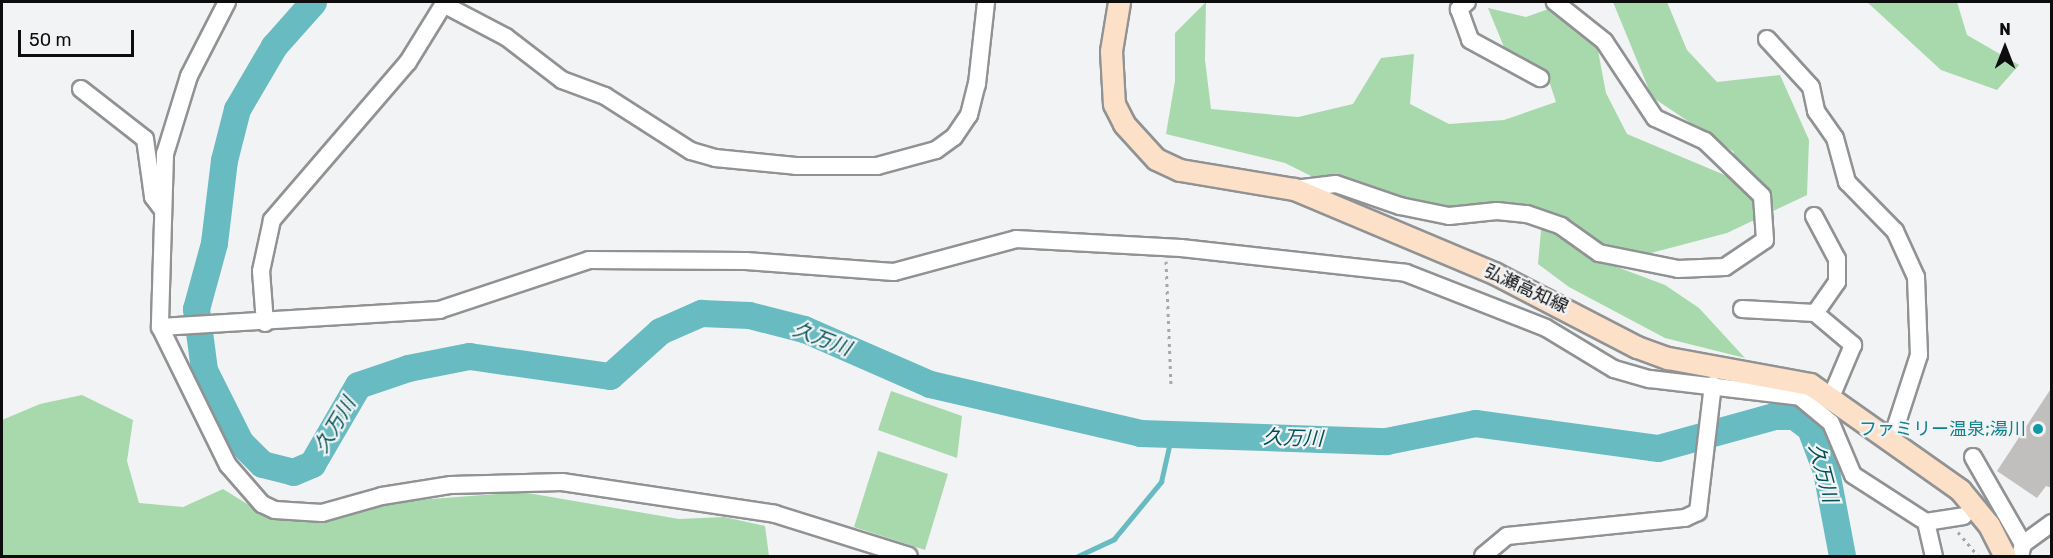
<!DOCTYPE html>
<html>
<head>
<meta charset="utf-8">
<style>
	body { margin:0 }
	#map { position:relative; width:2053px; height:558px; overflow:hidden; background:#f2f3f4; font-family:Rubik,"Noto Sans JP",sans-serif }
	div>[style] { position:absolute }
	.green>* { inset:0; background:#a7d9ac }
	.stream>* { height:4.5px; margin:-2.25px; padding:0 2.25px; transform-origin:2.25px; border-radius:2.25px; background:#67bbc1 }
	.river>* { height:27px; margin:-13.5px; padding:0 13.5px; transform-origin:13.5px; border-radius:13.5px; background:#67bbc1 }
	.building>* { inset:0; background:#c0bfbe }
	.path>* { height:3px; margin-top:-1.5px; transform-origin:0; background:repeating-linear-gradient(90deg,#a6a7a8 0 3px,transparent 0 7.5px) }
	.roads { filter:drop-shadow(2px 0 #909293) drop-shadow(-2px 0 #909293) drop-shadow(0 2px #909293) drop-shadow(0 -2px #909293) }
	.minor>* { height:16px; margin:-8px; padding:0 8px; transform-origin:8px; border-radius:8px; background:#fff }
	.major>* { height:21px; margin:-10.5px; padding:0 10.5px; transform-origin:10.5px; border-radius:10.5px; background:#fce0c8 }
	.dots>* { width:16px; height:16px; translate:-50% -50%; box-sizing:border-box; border:3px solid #f2f3f4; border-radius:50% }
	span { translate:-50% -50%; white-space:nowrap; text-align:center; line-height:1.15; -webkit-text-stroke:4.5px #f2f3f4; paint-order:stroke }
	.street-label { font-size:18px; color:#0d0d0e }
	.culture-label { font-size:18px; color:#0d838f }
	.right { translate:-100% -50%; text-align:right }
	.water-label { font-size:20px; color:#005156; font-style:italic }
	.frame { position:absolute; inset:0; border:3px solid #0d0d0e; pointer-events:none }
	.north { position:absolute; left:1975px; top:18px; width:60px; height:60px; -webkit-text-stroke:4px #f2f3f4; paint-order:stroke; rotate:0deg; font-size:16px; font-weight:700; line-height:24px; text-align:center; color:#0d0d0e }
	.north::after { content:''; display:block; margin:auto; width:21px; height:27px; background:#0d0d0e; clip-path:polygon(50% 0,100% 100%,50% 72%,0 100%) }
	.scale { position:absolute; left:18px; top:30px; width:116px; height:27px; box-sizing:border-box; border:3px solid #0d0d0e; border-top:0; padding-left:8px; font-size:18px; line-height:21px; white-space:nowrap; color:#0d0d0e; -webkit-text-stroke:4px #f2f3f4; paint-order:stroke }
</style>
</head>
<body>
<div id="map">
	<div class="green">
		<div style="clip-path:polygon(1206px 2px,1205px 60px,1211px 109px,1298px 117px,1353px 104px,1381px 58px,1414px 54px,1410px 104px,1449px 124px,1504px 120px,1556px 102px,1545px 69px,1504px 47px,1488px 8px,1526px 17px,1560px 5px,1592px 19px,1606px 93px,1627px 134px,1727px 176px,1734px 152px,1652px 97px,1613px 2px,1667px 2px,1687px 50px,1717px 82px,1780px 75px,1809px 140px,1807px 195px,1727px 233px,1609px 264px,1665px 285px,1699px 308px,1745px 358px,1665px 338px,1569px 287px,1538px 264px,1542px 220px,1446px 210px,1333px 187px,1285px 163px,1166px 134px,1175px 81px,1175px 33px)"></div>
		<div style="clip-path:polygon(1867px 2px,1957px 2px,1967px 35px,2019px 65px,1997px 90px,1941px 70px)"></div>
		<div style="clip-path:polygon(891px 391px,962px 416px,957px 458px,878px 430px)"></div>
		<div style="clip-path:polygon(82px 395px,133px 420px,127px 461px,139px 503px,183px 507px,223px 489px,260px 512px,522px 492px,679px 519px,724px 517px,765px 526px,769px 556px,2px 556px,2px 420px,40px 404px)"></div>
		<div style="clip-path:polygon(878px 451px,948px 474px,925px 550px,854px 527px)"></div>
	</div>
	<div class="stream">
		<div style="left:1078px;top:556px;width:40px;rotate:-25deg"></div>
		<div style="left:1114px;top:539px;width:74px;rotate:-50.5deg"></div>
		<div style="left:1161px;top:482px;width:50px;rotate:-77.3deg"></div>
	</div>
	<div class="river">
		<div style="left:313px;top:2px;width:59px;rotate:131.6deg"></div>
		<div style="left:274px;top:46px;width:73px;rotate:120.4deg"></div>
		<div style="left:237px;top:109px;width:53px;rotate:104.3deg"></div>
		<div style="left:224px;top:160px;width:84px;rotate:96.9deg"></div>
		<div style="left:214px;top:243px;width:68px;rotate:105.3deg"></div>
		<div style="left:196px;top:309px;width:62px;rotate:82.5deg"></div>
		<div style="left:204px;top:370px;width:80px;rotate:63.4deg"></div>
		<div style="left:240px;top:442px;width:31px;rotate:45deg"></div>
		<div style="left:262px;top:464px;width:32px;rotate:14deg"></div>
		<div style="left:293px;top:472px;width:21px;rotate:-23deg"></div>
		<div style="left:312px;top:464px;width:91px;rotate:-59.8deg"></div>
		<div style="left:358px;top:385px;width:53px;rotate:-18.8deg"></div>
		<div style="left:408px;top:368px;width:62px;rotate:-11.1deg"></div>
		<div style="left:469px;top:356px;width:142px;rotate:8.1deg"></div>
		<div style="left:610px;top:376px;width:67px;rotate:-42deg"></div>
		<div style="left:660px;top:331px;width:45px;rotate:-23.7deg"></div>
		<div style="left:701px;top:313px;width:48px;rotate:2.4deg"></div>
		<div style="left:749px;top:315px;width:57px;rotate:14.3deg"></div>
		<div style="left:804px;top:329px;width:137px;rotate:23.6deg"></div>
		<div style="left:930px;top:384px;width:216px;rotate:13.1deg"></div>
		<div style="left:1140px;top:433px;width:246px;rotate:1.9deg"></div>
		<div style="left:1386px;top:441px;width:91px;rotate:-11.4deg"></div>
		<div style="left:1475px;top:423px;width:185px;rotate:7.8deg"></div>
		<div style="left:1658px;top:448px;width:120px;rotate:-15.4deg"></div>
		<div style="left:1774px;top:416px;width:20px"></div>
		<div style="left:1794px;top:416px;width:20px;rotate:37deg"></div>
		<div style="left:1810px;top:428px;width:46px;rotate:69.6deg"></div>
		<div style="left:1826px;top:471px;width:86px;rotate:79.3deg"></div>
	</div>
	<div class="building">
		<div style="clip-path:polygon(2052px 387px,2052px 488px,2046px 486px,2037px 498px,1997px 471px)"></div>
	</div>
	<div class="path">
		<div style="left:1166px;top:261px;width:127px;rotate:87.7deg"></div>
		<div style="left:1958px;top:532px;width:31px;rotate:50deg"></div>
	</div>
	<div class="roads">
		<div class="minor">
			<div style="left:227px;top:2px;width:83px;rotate:117.2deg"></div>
			<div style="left:189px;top:76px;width:82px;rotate:107.1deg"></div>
			<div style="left:165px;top:154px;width:173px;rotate:91.7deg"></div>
			<div style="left:160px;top:327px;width:154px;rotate:63.8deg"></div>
			<div style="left:228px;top:465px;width:52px;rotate:48.9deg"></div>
			<div style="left:262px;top:504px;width:14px;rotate:25deg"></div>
			<div style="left:275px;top:510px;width:47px;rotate:3.7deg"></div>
			<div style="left:322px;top:513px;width:62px;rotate:-15.8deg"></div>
			<div style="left:382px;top:496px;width:70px;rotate:-9.1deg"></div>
			<div style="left:451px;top:485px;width:111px;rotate:-1.5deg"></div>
			<div style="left:562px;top:482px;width:215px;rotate:8.5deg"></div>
			<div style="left:775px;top:514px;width:140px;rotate:17.4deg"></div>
			<div style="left:1467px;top:2px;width:11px;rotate:139deg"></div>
			<div style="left:1459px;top:9px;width:33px;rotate:70deg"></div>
			<div style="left:1470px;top:40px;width:80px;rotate:28.5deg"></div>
			<div style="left:445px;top:5px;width:69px;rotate:27.7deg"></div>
			<div style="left:506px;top:37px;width:71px;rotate:37.5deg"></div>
			<div style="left:562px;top:80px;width:46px;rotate:20.4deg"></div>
			<div style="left:605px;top:96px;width:102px;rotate:32.6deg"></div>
			<div style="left:691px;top:151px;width:25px;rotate:16deg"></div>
			<div style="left:715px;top:158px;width:81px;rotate:5.6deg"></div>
			<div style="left:796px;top:166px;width:81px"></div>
			<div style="left:877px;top:166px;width:61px;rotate:-15.2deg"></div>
			<div style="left:936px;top:150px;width:22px;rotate:-36deg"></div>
			<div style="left:954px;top:137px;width:27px;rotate:-56deg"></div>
			<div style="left:969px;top:115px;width:32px;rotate:-76deg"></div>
			<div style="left:977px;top:84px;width:82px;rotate:-83.7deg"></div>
			<div style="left:1767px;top:39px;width:65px;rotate:47.5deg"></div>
			<div style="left:1811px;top:87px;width:25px;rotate:78deg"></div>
			<div style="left:1816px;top:111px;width:33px;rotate:55deg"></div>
			<div style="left:1835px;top:138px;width:46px;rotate:74.7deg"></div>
			<div style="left:1847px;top:182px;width:69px;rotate:45.6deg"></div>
			<div style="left:1895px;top:231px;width:51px;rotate:65.5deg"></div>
			<div style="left:1916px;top:277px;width:78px;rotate:87.8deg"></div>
			<div style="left:1919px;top:355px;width:87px;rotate:108deg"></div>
			<div style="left:81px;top:89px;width:81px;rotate:38deg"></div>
			<div style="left:145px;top:139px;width:59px;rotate:82.1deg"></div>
			<div style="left:153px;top:197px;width:15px;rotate:53deg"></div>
			<div style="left:1294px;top:189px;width:42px;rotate:-6.8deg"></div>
			<div style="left:1336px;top:184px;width:68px;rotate:19deg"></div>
			<div style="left:1400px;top:206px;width:50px;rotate:11.5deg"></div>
			<div style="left:1449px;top:216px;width:48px;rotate:-5.9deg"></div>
			<div style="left:1497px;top:211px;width:30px;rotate:6deg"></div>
			<div style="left:1527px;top:214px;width:36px;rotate:19deg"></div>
			<div style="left:1561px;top:226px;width:47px;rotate:35.4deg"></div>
			<div style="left:1599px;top:253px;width:81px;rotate:11.4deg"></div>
			<div style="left:1678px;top:269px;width:47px;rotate:-2.4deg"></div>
			<div style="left:1725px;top:267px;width:48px;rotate:-34deg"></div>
			<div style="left:1765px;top:240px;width:44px;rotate:-93.9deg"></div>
			<div style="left:1762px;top:196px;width:79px;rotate:-136deg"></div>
			<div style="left:1705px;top:141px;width:55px;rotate:-155.3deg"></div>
			<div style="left:1655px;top:118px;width:92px;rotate:-123.5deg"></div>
			<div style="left:1604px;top:41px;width:63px;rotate:-141.5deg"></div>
			<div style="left:1814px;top:216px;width:49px;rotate:61.9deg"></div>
			<div style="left:1837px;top:259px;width:23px;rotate:90deg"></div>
			<div style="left:1837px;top:282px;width:38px;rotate:125deg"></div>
			<div style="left:1742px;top:309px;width:73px;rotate:3.1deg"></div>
			<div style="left:1815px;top:313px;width:50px;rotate:40.1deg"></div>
			<div style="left:1853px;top:345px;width:56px;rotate:112.9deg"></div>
			<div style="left:265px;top:323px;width:52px;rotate:-94.4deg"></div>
			<div style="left:261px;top:271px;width:52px;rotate:-77.8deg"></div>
			<div style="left:272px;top:220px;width:208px;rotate:-49.3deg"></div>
			<div style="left:408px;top:62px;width:70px;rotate:-58.3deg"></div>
			<div style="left:160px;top:327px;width:280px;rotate:-3.5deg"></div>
			<div style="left:439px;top:310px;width:158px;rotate:-18.4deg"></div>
			<div style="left:589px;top:260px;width:157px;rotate:0.4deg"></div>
			<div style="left:746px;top:261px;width:148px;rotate:4.3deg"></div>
			<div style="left:894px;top:272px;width:126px;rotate:-15.1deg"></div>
			<div style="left:1016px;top:239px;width:165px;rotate:3.1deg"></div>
			<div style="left:1181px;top:248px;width:226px;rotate:6.3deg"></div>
			<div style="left:1406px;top:273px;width:150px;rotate:21.4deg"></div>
			<div style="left:1546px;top:328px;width:79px;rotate:31.1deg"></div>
			<div style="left:1614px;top:369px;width:37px;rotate:16deg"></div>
			<div style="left:1650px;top:379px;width:151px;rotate:6.8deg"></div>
			<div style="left:1800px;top:397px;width:40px;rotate:40deg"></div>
			<div style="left:1831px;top:423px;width:56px;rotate:67.1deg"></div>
			<div style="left:1853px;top:475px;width:87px;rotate:32.8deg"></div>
			<div style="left:1926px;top:522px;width:35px;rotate:77deg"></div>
			<div style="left:1973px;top:457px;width:100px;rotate:60.1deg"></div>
			<div style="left:1926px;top:522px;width:38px;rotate:-9deg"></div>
			<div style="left:1483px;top:556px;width:31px;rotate:-40deg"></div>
			<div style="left:1507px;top:536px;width:179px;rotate:-5.8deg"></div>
			<div style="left:1685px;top:518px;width:14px;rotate:-25deg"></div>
			<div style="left:1698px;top:512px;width:128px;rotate:-83.3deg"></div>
			<div style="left:2020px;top:556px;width:12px;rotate:-76deg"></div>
			<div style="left:2023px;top:544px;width:36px;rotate:-36deg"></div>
		</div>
		<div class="major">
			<div style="left:1119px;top:2px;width:50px;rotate:99.3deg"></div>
			<div style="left:1111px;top:51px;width:53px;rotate:86.8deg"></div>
			<div style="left:1114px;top:104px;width:22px;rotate:63deg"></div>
			<div style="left:1124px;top:124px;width:47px;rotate:47.6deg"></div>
			<div style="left:1156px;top:159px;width:26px;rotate:25deg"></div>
			<div style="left:1180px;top:170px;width:116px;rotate:9.5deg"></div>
			<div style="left:1294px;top:189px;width:217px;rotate:22.8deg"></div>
			<div style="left:1494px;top:273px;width:161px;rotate:27.4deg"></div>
			<div style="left:1637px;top:347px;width:33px;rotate:20deg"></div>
			<div style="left:1668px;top:358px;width:144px;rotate:10.4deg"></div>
			<div style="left:1810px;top:384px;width:184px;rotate:35.2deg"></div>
			<div style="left:1960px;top:490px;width:45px;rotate:50.4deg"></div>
			<div style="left:1989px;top:525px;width:35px;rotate:63deg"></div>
		</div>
	</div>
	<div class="dots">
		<div style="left:2038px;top:429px;background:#0f9aa8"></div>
	</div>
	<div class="street-label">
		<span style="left:1526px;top:289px;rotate:25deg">弘瀬高知線</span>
	</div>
	<div class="culture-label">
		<span class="right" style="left:2026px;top:429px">ファミリー温泉;湯川</span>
	</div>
	<div class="water-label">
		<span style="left:822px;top:339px;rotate:21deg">久万川</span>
		<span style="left:335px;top:425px;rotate:-59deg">久万川</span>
		<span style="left:1293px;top:438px;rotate:2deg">久万川</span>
		<span style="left:1823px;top:473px;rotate:75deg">久万川</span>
	</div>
	<div class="frame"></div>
	<div class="north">N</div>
	<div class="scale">50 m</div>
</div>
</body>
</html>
